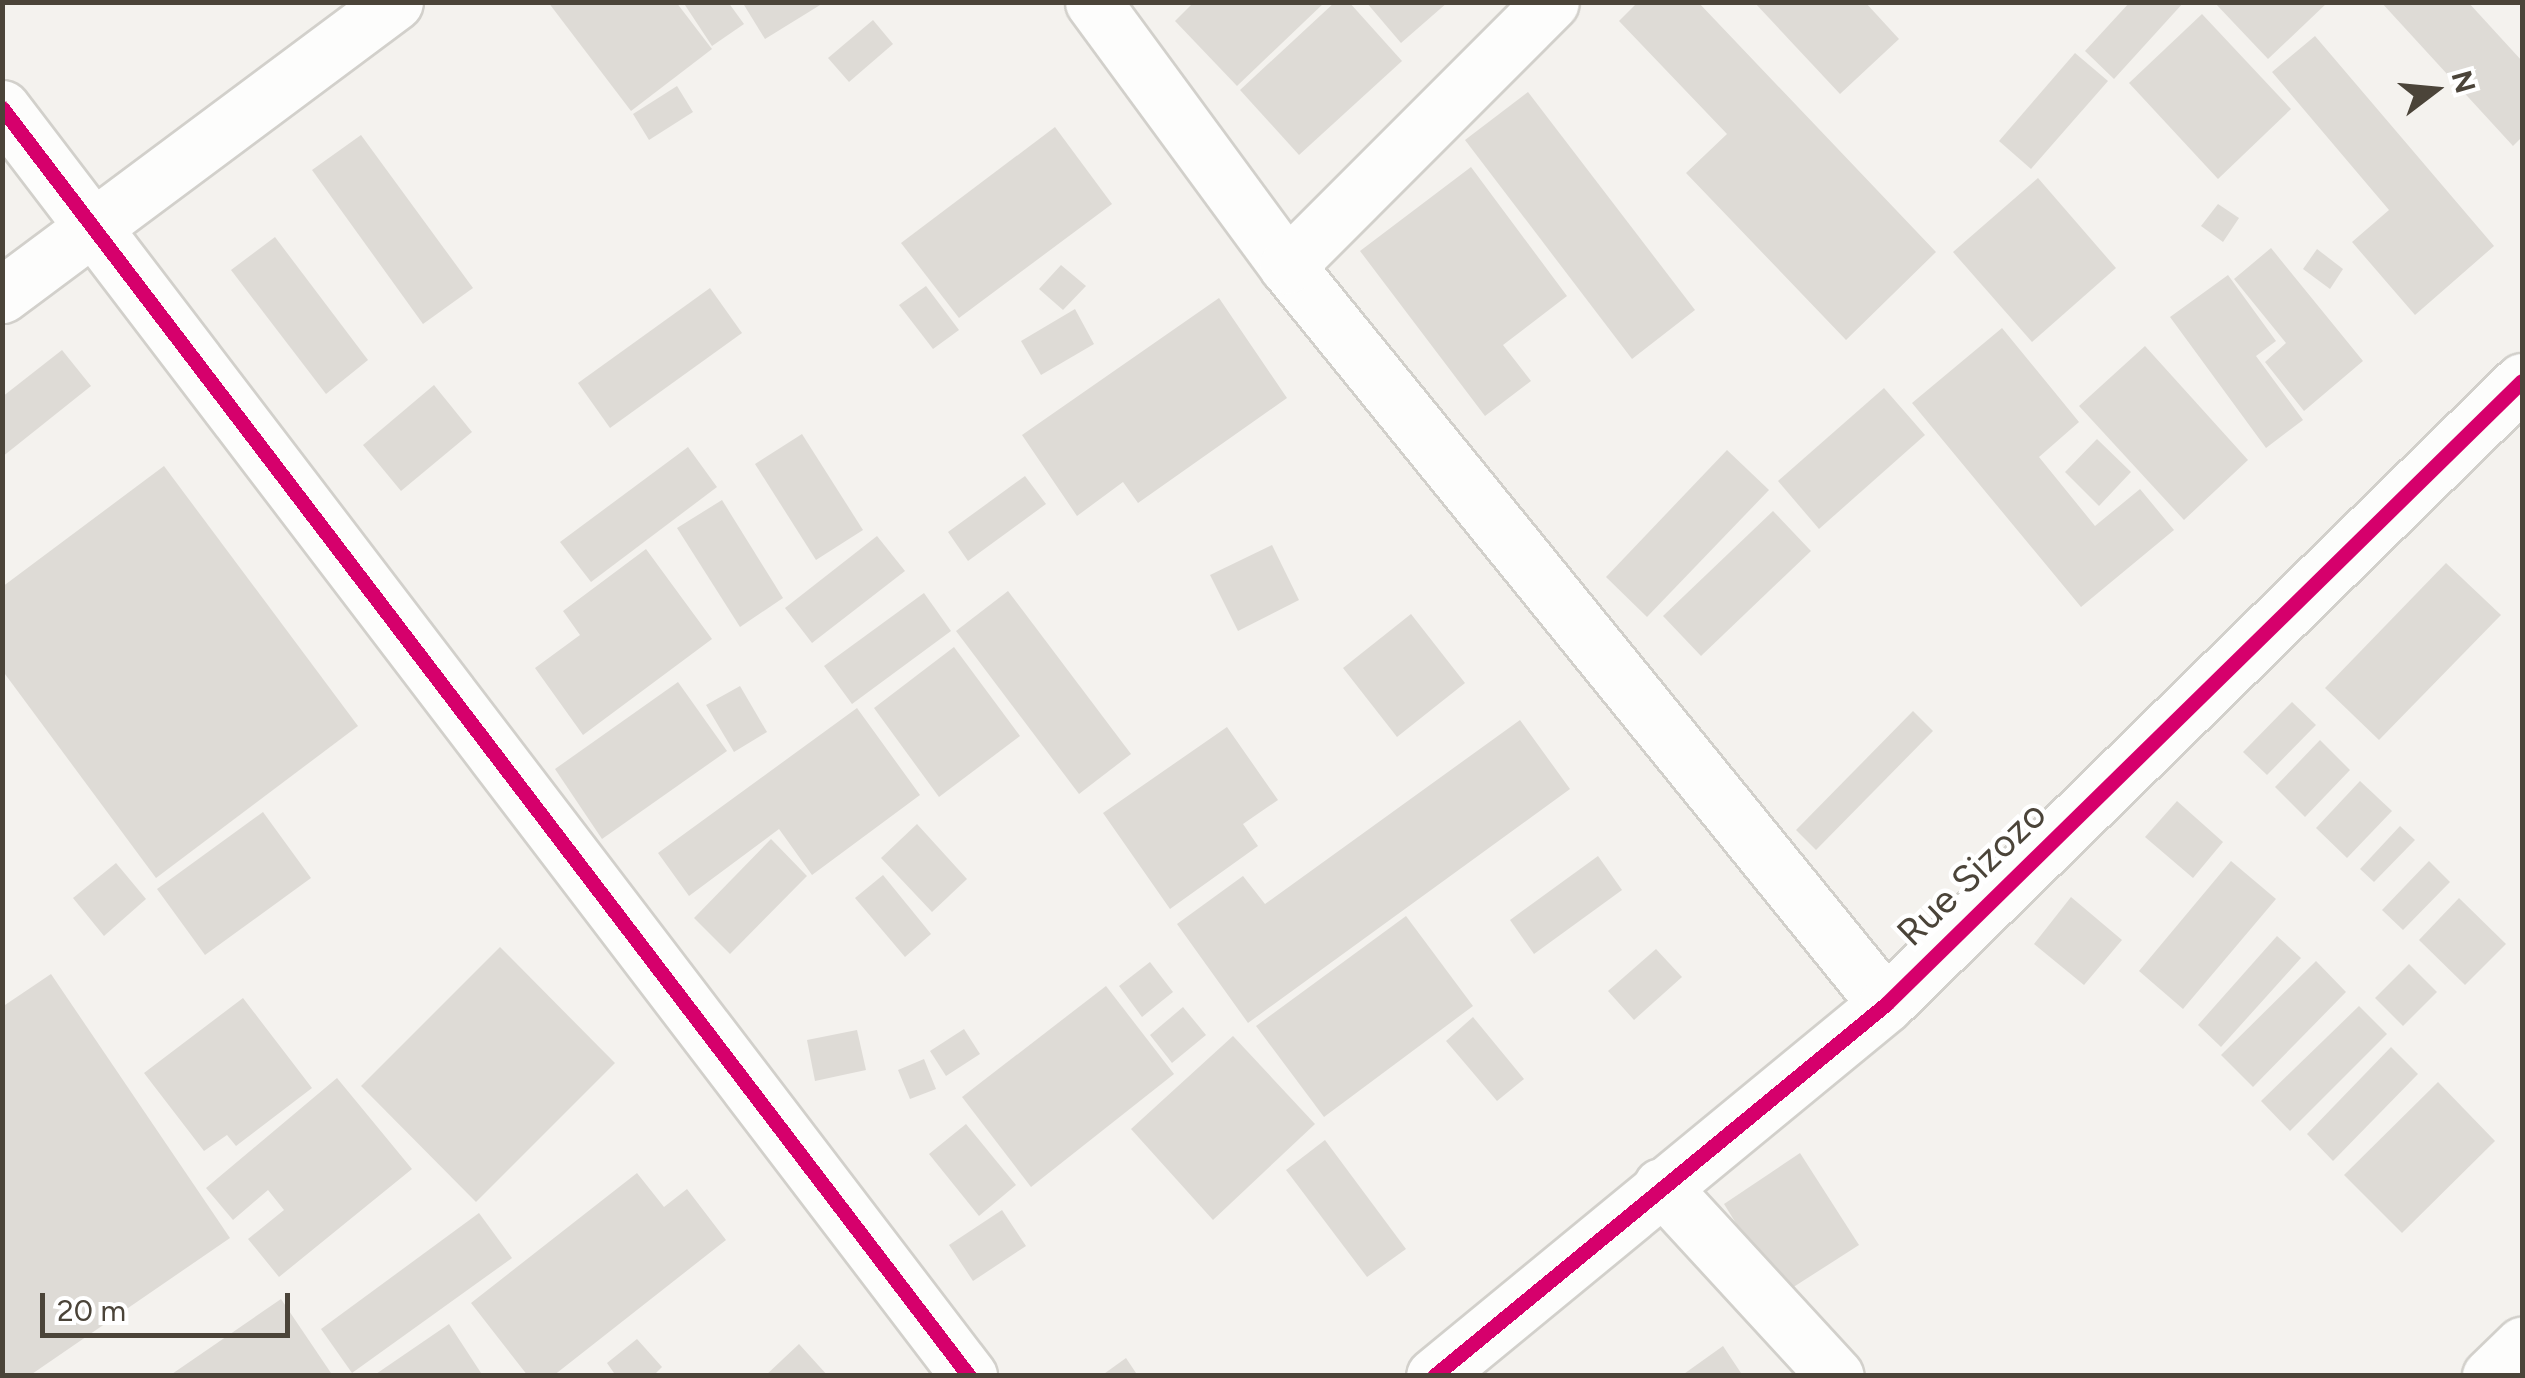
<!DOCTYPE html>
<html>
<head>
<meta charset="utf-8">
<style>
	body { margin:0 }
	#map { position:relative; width:2525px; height:1378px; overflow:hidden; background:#f4f2ee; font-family:Figtree,sans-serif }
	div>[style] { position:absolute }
	.building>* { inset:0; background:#dedbd6 }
	.roads { filter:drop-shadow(2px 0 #d2d0cb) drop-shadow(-2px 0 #d2d0cb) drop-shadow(0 2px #d2d0cb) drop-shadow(0 -2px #d2d0cb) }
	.street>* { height:55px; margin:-27.5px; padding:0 27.5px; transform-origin:27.5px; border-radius:27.5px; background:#fdfdfc }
	.cycleway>* { height:15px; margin:-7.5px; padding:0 7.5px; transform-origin:7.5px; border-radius:7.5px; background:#d6006c }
	span { translate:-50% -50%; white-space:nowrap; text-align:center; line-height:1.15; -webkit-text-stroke:9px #fff; paint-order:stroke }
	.street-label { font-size:38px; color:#4b4439 }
	.frame { position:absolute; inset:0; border:5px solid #4b4439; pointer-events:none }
	.north { position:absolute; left:2385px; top:40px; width:100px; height:100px; -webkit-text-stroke:8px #fff; paint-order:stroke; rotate:74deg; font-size:28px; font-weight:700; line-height:40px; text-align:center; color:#4b4439 }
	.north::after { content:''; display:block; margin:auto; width:35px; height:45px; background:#4b4439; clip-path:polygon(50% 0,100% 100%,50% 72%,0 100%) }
	.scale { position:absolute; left:40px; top:1293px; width:250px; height:45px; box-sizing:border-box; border:5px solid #4b4439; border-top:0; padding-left:12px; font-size:30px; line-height:35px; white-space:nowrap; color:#4b4439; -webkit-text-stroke:8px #fff; paint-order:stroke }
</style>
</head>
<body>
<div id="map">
	<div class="building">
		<div style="clip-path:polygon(548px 2px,676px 2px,712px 49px,631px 111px)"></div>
		<div style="clip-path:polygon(683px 2px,728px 2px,744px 24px,712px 46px)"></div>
		<div style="clip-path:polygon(825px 2px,765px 39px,744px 5px,748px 2px)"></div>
		<div style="clip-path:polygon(1194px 2px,1325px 2px,1237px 86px,1175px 21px)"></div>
		<div style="clip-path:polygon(1335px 2px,1349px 2px,1402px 61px,1299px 155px,1240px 90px)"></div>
		<div style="clip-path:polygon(1366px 2px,1448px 2px,1401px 43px)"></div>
		<div style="clip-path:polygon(1638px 2px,1698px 2px,1936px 252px,1846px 340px,1686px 173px,1727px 134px,1619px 21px)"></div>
		<div style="clip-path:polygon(1754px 2px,1865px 2px,1899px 39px,1840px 94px)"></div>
		<div style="clip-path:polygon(2130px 2px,2184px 2px,2114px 79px,2085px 51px)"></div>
		<div style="clip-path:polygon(2214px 2px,2328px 2px,2268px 59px)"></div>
		<div style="clip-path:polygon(2381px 2px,2468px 2px,2522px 61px,2522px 137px,2513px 146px)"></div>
		<div style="clip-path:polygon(2202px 14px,2291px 109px,2218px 179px,2129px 83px)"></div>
		<div style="clip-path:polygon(873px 20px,893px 44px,849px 82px,828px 58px)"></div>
		<div style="clip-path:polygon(2315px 36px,2494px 246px,2415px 315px,2352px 242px,2389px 210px,2272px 72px)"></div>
		<div style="clip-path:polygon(2075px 53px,2108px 81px,2031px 169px,1999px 141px)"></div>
		<div style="clip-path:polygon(677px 86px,693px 112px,649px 140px,633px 114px)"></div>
		<div style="clip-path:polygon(1528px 92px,1695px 310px,1632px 359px,1465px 140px)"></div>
		<div style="clip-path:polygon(1055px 127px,1112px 204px,959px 318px,901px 243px)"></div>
		<div style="clip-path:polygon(361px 135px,473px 288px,423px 324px,312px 170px)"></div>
		<div style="clip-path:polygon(1471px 167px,1567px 296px,1503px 345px,1531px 381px,1485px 416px,1360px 251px)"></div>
		<div style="clip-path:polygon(2038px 178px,2116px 268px,2032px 342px,1953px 252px)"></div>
		<div style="clip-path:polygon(2218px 204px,2239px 218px,2223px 242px,2201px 226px)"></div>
		<div style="clip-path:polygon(275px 237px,368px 360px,326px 394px,231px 270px)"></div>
		<div style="clip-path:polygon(2271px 248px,2363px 361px,2304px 411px,2265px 362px,2286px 343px,2234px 279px)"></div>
		<div style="clip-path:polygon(2317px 249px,2343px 269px,2330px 289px,2303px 269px)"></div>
		<div style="clip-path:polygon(1061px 265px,1086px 286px,1063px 310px,1039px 289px)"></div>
		<div style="clip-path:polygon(2228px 275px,2276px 341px,2256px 356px,2303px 420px,2266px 448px,2170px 317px)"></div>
		<div style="clip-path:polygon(926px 286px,959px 330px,933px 349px,899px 305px)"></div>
		<div style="clip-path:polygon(710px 288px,742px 333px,610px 428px,578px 383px)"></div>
		<div style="clip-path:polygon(1219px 298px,1287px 398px,1138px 503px,1123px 482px,1077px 516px,1022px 435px)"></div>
		<div style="clip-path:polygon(1075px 309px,1094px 344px,1041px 375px,1021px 341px)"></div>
		<div style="clip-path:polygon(2002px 328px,2079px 422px,2039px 457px,2095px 526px,2140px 489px,2174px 530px,2081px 607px,1912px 403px)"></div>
		<div style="clip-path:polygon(2145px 346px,2248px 460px,2184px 520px,2079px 406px)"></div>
		<div style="clip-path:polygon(62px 350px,91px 386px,2px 457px,2px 397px)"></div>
		<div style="clip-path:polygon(434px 385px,472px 432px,401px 491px,363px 445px)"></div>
		<div style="clip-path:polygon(1884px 388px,1925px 435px,1819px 529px,1778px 481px)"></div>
		<div style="clip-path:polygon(802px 434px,863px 530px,816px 560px,755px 464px)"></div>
		<div style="clip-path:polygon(2097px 439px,2131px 472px,2099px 506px,2065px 472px)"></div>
		<div style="clip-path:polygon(688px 447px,717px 487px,591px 582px,560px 542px)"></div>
		<div style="clip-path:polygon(1727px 450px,1769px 490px,1647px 617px,1606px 577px)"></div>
		<div style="clip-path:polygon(164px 466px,358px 726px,156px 878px,2px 670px,2px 587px)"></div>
		<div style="clip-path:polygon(1025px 476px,1046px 504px,968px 561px,948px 532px)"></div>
		<div style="clip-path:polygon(722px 500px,783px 598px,740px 627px,677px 528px)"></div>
		<div style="clip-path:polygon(1773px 511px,1811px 551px,1701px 656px,1663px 616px)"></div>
		<div style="clip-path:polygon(877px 536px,905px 571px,812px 643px,785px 608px)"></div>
		<div style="clip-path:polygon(1272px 545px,1299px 600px,1238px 631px,1210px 575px)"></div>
		<div style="clip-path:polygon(646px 549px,712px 639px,583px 735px,535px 668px,580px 635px,563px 611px)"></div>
		<div style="clip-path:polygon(2446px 563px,2501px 615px,2379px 740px,2325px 688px)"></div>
		<div style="clip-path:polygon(1008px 591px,1131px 754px,1079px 794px,956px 631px)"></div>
		<div style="clip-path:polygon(924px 593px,951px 631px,852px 704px,824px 666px)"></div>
		<div style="clip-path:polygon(1411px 614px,1465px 683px,1397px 737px,1343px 668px)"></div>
		<div style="clip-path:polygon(954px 647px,1020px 736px,939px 797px,874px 708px)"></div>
		<div style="clip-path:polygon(678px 682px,727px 751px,602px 839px,555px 769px)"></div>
		<div style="clip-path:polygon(740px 686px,767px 732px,734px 752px,706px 705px)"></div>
		<div style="clip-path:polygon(2292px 702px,2316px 725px,2267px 775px,2243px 752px)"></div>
		<div style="clip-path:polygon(857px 708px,920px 795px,812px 875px,779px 829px,689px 896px,658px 853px)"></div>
		<div style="clip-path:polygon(1913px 711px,1933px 731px,1816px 850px,1796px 830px)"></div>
		<div style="clip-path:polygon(1520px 720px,1570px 789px,1248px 1023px,1177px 924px,1243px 876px,1265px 904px)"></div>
		<div style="clip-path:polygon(1227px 727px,1278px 800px,1243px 824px,1258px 846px,1170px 909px,1103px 813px)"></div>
		<div style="clip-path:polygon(2320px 740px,2350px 770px,2305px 817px,2275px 787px)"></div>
		<div style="clip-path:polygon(2360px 781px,2392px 811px,2347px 858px,2316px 828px)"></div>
		<div style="clip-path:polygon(2177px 801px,2223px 842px,2193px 878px,2145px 837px)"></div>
		<div style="clip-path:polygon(263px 812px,311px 878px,205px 955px,157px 889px)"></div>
		<div style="clip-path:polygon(917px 824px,967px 879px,932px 912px,881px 858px)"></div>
		<div style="clip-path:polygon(2400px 826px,2415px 840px,2374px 882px,2360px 869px)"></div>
		<div style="clip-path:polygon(771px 839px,807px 876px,730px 954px,694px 918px)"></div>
		<div style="clip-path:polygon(1598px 856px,1622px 890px,1534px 954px,1510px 920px)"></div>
		<div style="clip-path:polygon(2231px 861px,2276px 899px,2183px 1009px,2139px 971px)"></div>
		<div style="clip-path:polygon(2429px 861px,2450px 882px,2403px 930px,2382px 910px)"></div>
		<div style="clip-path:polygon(116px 863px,146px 899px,104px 936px,73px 898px)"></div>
		<div style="clip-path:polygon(883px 875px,931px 934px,905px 957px,855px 898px)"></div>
		<div style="clip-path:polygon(2071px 897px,2122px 940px,2084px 985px,2034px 944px)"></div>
		<div style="clip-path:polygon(2459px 898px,2506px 944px,2465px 985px,2419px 940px)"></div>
		<div style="clip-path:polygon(1406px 916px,1473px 1006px,1324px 1117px,1256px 1026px)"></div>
		<div style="clip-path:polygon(2277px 936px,2301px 958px,2221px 1047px,2198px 1025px)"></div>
		<div style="clip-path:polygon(500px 947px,615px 1063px,476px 1202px,361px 1086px)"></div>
		<div style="clip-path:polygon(1656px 949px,1682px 977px,1634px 1020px,1608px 991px)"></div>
		<div style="clip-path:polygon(2316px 961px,2346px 992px,2253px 1087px,2221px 1055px)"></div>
		<div style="clip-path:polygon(1150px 962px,1173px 992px,1142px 1017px,1119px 986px)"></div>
		<div style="clip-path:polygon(2409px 964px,2437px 992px,2403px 1026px,2375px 998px)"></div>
		<div style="clip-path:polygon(51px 974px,230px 1238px,29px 1376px,2px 1376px,2px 1007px)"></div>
		<div style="clip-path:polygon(1106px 986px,1174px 1074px,1031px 1187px,962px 1097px)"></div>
		<div style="clip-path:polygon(243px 998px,312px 1088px,236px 1146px,227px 1135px,204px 1151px,144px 1073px)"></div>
		<div style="clip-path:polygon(2359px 1006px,2387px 1034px,2290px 1131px,2261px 1101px)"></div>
		<div style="clip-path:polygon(1183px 1007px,1206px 1035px,1172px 1063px,1150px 1035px)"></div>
		<div style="clip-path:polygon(1473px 1017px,1524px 1079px,1497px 1101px,1446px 1041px)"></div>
		<div style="clip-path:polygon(964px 1029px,980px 1054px,946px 1076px,930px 1051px)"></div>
		<div style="clip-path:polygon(857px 1030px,866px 1070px,815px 1081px,807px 1040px)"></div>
		<div style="clip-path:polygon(1233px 1036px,1315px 1124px,1213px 1220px,1131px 1129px)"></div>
		<div style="clip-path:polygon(2391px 1047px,2418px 1074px,2333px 1161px,2307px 1134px)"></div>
		<div style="clip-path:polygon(924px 1059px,936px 1089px,910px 1099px,898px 1070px)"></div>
		<div style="clip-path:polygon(337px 1078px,412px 1169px,279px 1277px,248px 1239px,284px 1210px,268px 1190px,233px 1220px,206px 1188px)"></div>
		<div style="clip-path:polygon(2438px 1082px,2495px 1141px,2402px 1233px,2344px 1175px)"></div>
		<div style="clip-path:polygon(966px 1124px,1016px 1185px,979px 1216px,929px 1154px)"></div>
		<div style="clip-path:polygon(1325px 1140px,1406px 1249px,1367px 1277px,1286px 1170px)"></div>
		<div style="clip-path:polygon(1800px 1153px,1859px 1245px,1781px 1295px,1724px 1204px)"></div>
		<div style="clip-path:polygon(637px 1173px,664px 1207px,687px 1189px,726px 1240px,553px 1376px,528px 1376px,471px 1303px)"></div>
		<div style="clip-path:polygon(1002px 1210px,1026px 1246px,973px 1281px,949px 1245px)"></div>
		<div style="clip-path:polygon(479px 1213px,512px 1258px,352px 1373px,321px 1329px)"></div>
		<div style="clip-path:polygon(281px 1299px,333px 1376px,169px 1376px)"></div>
		<div style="clip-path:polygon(449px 1324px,483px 1376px,373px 1376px)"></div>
		<div style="clip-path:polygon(637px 1339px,662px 1367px,653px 1376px,616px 1376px,607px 1363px)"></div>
		<div style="clip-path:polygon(799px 1344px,828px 1376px,765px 1376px)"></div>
		<div style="clip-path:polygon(1723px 1346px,1743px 1376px,1681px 1376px)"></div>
		<div style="clip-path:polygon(1126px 1358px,1138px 1376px,1101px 1376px)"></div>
	</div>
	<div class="roads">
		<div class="street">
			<div style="left:1093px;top:2px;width:328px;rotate:53.7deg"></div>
			<div style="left:1287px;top:266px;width:950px;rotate:50.94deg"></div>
			<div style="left:2px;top:108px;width:1595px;rotate:52.67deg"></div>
			<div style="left:1287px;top:266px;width:373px;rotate:-45deg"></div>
			<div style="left:2px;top:295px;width:490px;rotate:-36.7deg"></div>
			<div style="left:1661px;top:1186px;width:258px;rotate:47.4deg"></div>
			<div style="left:1434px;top:1376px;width:585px;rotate:-39.45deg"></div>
			<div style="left:1886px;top:1004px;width:890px;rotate:-44.41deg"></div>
			<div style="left:2490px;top:1376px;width:45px;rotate:-44.1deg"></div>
		</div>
	</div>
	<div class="cycleway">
		<div style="left:2px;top:108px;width:1595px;rotate:52.67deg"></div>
		<div style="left:1434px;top:1376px;width:585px;rotate:-39.45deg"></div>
		<div style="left:1886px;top:1004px;width:890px;rotate:-44.41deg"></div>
	</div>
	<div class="street-label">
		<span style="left:1972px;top:874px;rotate:-44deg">Rue Sizozo</span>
	</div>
	<div class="frame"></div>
	<div class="north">N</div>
	<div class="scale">20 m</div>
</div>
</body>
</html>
